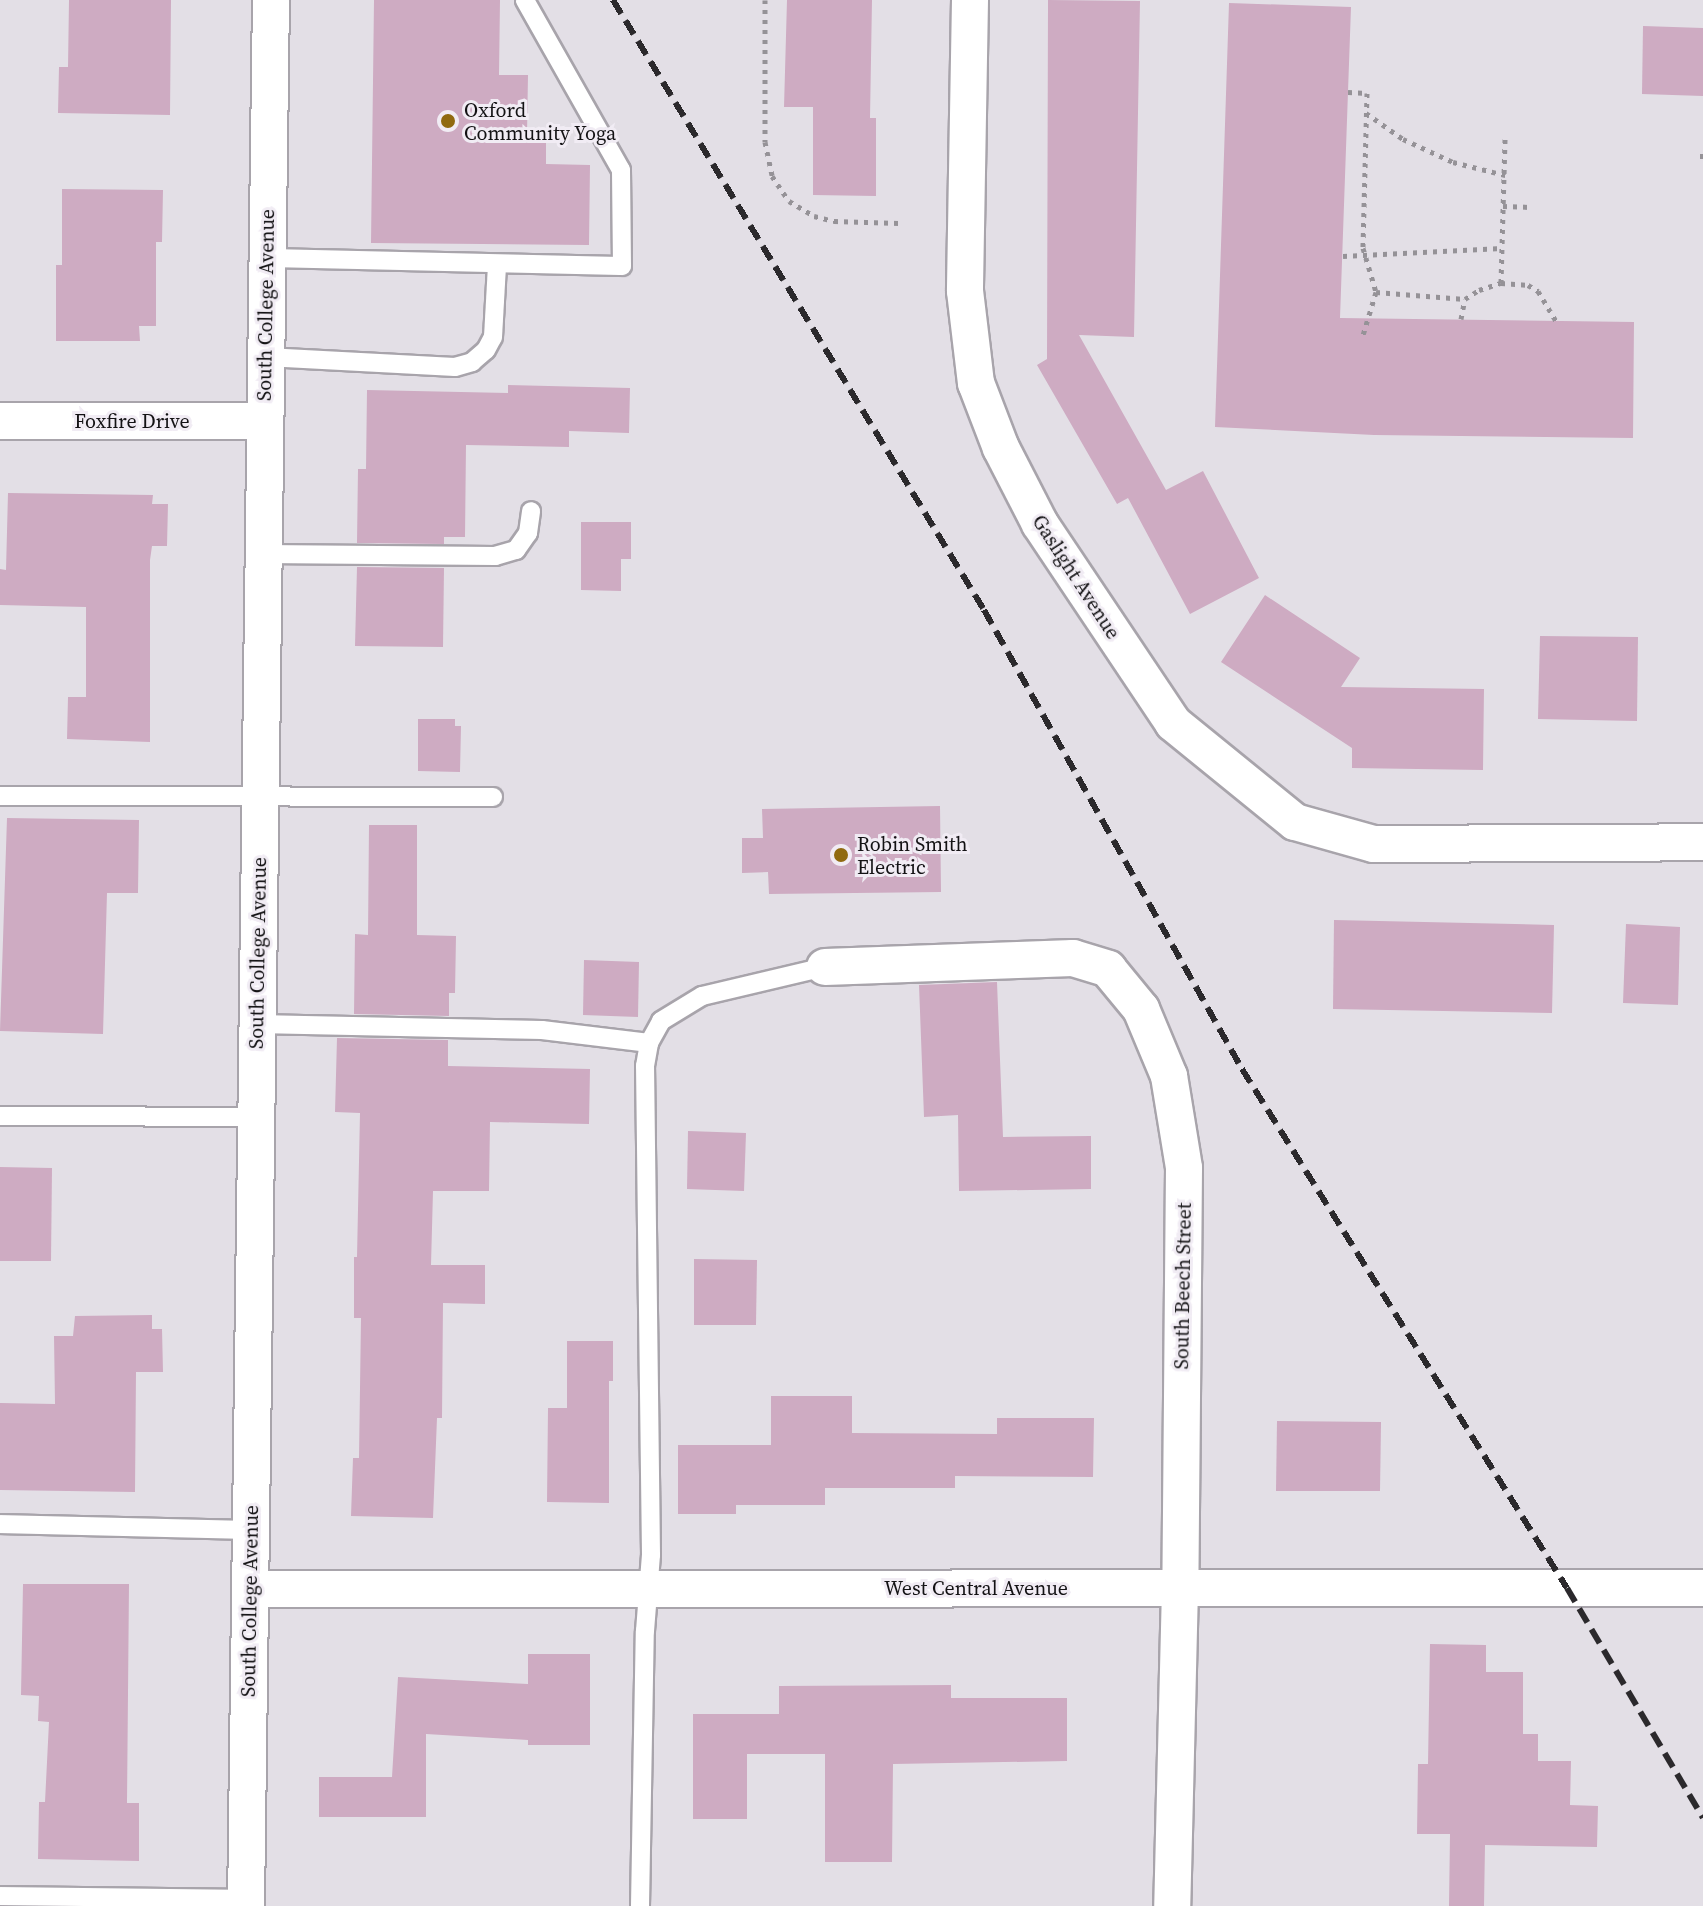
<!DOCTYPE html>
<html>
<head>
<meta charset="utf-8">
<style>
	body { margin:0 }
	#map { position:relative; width:1703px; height:1906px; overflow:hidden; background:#e3dfe6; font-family:"Source Serif 4",serif }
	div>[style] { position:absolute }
	.building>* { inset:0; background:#ceabc2 }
	.path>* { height:5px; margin-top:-2.5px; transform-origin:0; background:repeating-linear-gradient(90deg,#959297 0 4px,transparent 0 10px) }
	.roads { filter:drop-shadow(2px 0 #a8a4ab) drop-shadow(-2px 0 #a8a4ab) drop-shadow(0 2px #a8a4ab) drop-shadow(0 -2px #a8a4ab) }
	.service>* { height:18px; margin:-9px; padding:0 9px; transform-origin:9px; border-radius:9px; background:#fff }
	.minor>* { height:36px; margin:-18px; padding:0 18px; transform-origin:18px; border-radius:18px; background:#fff }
	.rail>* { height:6px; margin-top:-3px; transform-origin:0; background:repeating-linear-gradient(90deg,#2b292c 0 16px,transparent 0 24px) }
	.dots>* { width:22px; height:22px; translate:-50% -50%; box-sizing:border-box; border:4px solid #f1ecf4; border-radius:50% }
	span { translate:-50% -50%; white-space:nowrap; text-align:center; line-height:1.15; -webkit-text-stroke:6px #f1ecf4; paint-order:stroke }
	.poi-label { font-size:20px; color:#131214 }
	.left { translate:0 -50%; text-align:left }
	.street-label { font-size:20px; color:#131214 }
</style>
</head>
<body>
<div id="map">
	<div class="building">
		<div style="clip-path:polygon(69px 0,171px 0,170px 115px,58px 113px,59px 67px,68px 67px)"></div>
		<div style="clip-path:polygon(374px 0,500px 0,499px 75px,528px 75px,527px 135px,546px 135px,546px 164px,590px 165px,589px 245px,371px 243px)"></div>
		<div style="clip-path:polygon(787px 0,872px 0,870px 118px,876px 118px,876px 196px,813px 195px,813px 107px,784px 107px)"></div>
		<div style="clip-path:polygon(1048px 0,1140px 1px,1134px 337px,1079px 335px,1166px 490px,1203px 471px,1259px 578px,1190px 614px,1128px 498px,1117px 504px,1037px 365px,1047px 359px)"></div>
		<div style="clip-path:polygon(1229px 3px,1351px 7px,1340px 318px,1634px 322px,1633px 438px,1374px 435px,1215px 427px)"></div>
		<div style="clip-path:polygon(1643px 26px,1703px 28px,1703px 96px,1642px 94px)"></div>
		<div style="clip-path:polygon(62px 189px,163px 190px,162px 242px,156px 242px,156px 326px,139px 326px,140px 341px,56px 341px,56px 265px,62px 265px)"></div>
		<div style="clip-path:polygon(508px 385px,630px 388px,629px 433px,569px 431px,569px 447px,466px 445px,465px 537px,444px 537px,444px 544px,357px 543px,358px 469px,366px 469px,367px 390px,508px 393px)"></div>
		<div style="clip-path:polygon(8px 493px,153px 495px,152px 504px,168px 504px,167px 546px,152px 546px,150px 560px,150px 742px,67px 739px,68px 697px,86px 697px,86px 607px,0 605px,0 569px,6px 570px)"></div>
		<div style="clip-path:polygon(581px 522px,631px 522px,631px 559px,621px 559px,621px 591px,581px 590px)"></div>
		<div style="clip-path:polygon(357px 567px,444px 568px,443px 647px,355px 646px)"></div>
		<div style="clip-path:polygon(1265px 595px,1360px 658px,1341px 687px,1484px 689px,1483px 770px,1352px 768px,1352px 748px,1221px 662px)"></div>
		<div style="clip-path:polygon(1540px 636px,1638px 637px,1637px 721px,1538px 719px)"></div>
		<div style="clip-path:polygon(418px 719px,455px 719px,455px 726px,461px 726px,460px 772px,418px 771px)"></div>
		<div style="clip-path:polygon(940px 806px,941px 892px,769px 894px,768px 872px,742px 873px,742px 838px,763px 838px,762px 809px)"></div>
		<div style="clip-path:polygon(7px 818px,139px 820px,138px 893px,107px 893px,103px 1034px,0 1031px)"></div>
		<div style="clip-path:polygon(369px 825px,417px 825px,417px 935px,456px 936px,455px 993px,449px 993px,449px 1016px,354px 1014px,355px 934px,368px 935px)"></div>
		<div style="clip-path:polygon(1334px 920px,1554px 925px,1552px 1013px,1333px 1009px)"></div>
		<div style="clip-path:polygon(1626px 924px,1680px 927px,1678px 1005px,1623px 1003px)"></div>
		<div style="clip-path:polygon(584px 960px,639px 962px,638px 1017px,583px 1015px)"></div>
		<div style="clip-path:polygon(997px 982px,1003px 1137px,1091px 1136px,1091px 1189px,959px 1191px,958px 1115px,924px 1117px,919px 985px)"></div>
		<div style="clip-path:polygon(337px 1038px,448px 1040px,448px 1066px,590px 1069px,589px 1124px,490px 1122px,489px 1191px,433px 1191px,431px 1265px,485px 1265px,485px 1304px,443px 1303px,442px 1418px,437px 1418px,433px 1518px,351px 1516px,353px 1458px,359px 1458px,361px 1318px,354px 1318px,354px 1257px,357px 1257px,360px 1113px,335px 1112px)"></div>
		<div style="clip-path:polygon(688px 1131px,746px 1133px,744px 1191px,687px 1189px)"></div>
		<div style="clip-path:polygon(0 1167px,52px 1168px,51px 1261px,0 1261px)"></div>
		<div style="clip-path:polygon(694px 1259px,757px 1260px,756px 1325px,694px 1325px)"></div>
		<div style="clip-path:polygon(152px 1315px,152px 1329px,162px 1329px,163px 1372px,136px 1372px,135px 1492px,0 1490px,0 1403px,55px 1404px,54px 1336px,73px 1336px,75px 1316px)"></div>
		<div style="clip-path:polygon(567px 1341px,613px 1341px,613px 1381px,609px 1381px,609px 1503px,547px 1502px,548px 1408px,567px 1408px)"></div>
		<div style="clip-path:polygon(771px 1396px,852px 1396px,852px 1433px,997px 1434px,997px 1418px,1094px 1418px,1093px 1477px,955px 1476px,955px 1488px,825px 1488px,825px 1505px,736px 1505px,736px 1514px,678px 1514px,678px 1445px,771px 1445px)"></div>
		<div style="clip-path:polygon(1277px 1421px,1381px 1422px,1380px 1491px,1276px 1491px)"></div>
		<div style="clip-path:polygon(23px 1584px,129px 1584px,127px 1803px,139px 1803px,139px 1861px,38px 1859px,39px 1802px,45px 1802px,49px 1722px,38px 1721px,39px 1696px,21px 1695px)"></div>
		<div style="clip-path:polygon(1430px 1644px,1486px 1645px,1486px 1672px,1523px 1672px,1523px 1734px,1538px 1734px,1538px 1761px,1571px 1761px,1570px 1805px,1598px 1806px,1597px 1847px,1485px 1845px,1484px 1906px,1449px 1906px,1450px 1834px,1417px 1834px,1418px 1764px,1428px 1764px)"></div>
		<div style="clip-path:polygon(528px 1654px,590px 1654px,590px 1745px,528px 1745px,528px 1740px,426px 1734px,426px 1817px,319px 1817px,319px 1777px,392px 1777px,398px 1677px,528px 1684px)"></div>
		<div style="clip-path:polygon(951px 1685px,951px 1698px,1067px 1698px,1067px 1761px,893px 1764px,892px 1862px,825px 1862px,825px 1754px,747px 1754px,747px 1819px,693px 1819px,693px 1714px,779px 1714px,779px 1686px)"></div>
	</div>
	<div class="path">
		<div style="left:765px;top:0;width:142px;rotate:90deg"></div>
		<div style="left:765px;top:142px;width:35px;rotate:78deg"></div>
		<div style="left:772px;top:176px;width:30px;rotate:56deg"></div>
		<div style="left:789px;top:201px;width:29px;rotate:31deg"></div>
		<div style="left:814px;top:216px;width:21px;rotate:14deg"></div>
		<div style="left:834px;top:221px;width:65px;rotate:1.8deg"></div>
		<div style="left:1348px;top:92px;width:19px;rotate:3deg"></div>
		<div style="left:1367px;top:93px;width:155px;rotate:91.5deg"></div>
		<div style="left:1363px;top:248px;width:46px;rotate:73.5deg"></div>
		<div style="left:1376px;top:292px;width:45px;rotate:106.8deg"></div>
		<div style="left:1366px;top:113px;width:45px;rotate:35.1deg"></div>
		<div style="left:1403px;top:139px;width:55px;rotate:24.7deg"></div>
		<div style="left:1453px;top:162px;width:54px;rotate:14deg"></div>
		<div style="left:1700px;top:156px;width:3px"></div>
		<div style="left:1503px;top:206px;width:27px;rotate:2deg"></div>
		<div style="left:1343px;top:256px;width:159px;rotate:-2.9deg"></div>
		<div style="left:1501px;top:283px;width:144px;rotate:-88.4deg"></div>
		<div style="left:1376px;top:292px;width:89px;rotate:4.5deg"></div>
		<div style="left:1461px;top:319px;width:20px;rotate:-79deg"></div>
		<div style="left:1465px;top:299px;width:17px;rotate:-33deg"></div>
		<div style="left:1479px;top:290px;width:23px;rotate:-18deg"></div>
		<div style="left:1501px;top:283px;width:27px;rotate:4deg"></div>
		<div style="left:1528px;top:285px;width:12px;rotate:31deg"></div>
		<div style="left:1538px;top:291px;width:35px;rotate:59deg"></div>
	</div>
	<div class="roads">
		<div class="service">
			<div style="left:268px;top:258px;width:354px;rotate:1.3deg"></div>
			<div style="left:622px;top:266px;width:96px;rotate:-90.6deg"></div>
			<div style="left:621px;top:170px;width:195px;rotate:-119.5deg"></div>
			<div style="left:266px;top:357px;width:189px;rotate:3deg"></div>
			<div style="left:455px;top:367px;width:18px;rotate:-16deg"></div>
			<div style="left:472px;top:362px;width:18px;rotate:-41deg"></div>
			<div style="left:486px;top:350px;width:15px;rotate:-62deg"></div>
			<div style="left:493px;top:337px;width:71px;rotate:-86.8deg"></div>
			<div style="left:263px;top:554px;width:232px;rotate:0.5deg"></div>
			<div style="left:495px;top:556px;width:22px;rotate:-16deg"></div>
			<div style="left:516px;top:550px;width:21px;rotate:-55deg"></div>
			<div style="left:528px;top:533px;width:22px;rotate:-82deg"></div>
			<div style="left:0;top:796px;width:493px;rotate:0.1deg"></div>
			<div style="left:257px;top:1024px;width:285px;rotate:1.2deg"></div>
			<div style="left:542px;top:1030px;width:108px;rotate:6.9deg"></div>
			<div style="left:0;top:1116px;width:256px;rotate:0.2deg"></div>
			<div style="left:0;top:1524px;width:251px;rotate:1.4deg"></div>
			<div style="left:0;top:1896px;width:246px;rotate:0.7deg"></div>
			<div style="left:640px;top:1906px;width:275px;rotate:-89deg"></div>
			<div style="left:645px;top:1631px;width:76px;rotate:-85.5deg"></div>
			<div style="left:651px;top:1555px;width:489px;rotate:-90.7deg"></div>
			<div style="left:645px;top:1066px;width:23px;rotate:-80deg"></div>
			<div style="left:649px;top:1043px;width:25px;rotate:-61deg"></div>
			<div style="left:661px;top:1021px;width:48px;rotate:-31.4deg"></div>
			<div style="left:702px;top:996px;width:126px;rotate:-13.3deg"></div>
		</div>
		<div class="minor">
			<div style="left:970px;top:0;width:291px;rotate:91deg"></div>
			<div style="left:965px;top:291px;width:93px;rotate:83.2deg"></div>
			<div style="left:976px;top:383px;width:70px;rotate:69deg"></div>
			<div style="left:1001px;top:448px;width:85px;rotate:62.8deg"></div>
			<div style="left:1040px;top:524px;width:239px;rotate:56.2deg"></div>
			<div style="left:1173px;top:723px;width:157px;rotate:39.1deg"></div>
			<div style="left:1295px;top:822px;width:82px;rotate:15.6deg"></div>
			<div style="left:1374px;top:844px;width:329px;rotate:-0.3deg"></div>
			<div style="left:0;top:421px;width:264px"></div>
			<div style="left:825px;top:967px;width:248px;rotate:-2.1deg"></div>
			<div style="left:1073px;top:958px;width:37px;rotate:17deg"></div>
			<div style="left:1108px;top:969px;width:52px;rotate:50.5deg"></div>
			<div style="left:1141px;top:1009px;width:73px;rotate:67.3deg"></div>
			<div style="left:1169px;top:1076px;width:93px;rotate:80.7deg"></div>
			<div style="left:1184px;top:1168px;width:420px;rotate:90.5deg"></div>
			<div style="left:1180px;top:1588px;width:318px;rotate:91.4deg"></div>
			<div style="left:250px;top:1589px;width:1453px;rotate:-0.04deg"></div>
			<div style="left:246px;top:1906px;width:1906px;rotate:-89.25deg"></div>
		</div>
	</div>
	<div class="rail">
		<div style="left:613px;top:0;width:714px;rotate:58.69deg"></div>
		<div style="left:984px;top:610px;width:527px;rotate:60.66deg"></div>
		<div style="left:1242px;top:1069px;width:612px;rotate:57.95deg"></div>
		<div style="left:1567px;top:1588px;width:267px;rotate:59.4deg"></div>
	</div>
	<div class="dots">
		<div style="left:448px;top:121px;background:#906a10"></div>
		<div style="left:841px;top:855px;background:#906a10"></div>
	</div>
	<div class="poi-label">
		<span class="left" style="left:464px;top:122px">Oxford<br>Community Yoga</span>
		<span class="left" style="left:857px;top:856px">Robin Smith<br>Electric</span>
	</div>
	<div class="street-label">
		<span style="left:266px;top:305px;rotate:-89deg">South College Avenue</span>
		<span style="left:132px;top:421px">Foxfire Drive</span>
		<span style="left:1076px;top:577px;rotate:57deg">Gaslight Avenue</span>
		<span style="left:258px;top:953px;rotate:-89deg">South College Avenue</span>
		<span style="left:1183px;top:1286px;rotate:-89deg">South Beech Street</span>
		<span style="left:976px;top:1588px">West Central Avenue</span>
		<span style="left:250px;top:1601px;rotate:-89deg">South College Avenue</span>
	</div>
</div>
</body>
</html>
